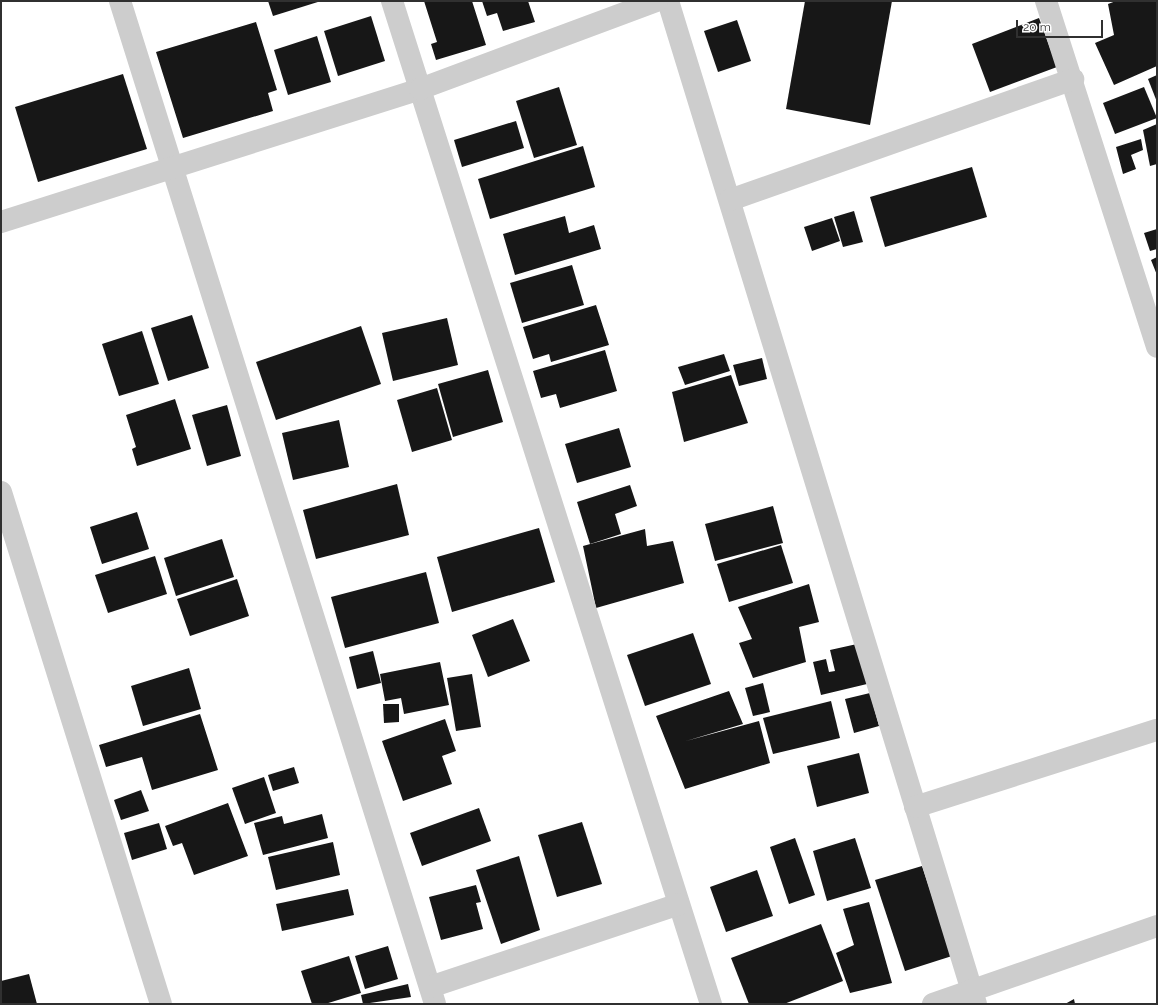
<!DOCTYPE html>
<html>
<head>
<meta charset="utf-8">
<style>
	body { margin:0 }
	#map { position:relative; width:1158px; height:1005px; overflow:hidden; background:#fff; font-family:Raleway,sans-serif }
	div>[style] { position:absolute }
	.building>* { inset:0; background:#171717 }
	.minor>* { height:22px; margin:-11px; padding:0 11px; transform-origin:11px; border-radius:11px; background:#cdcdcd }
	.tertiary>* { height:22px; margin:-11px; padding:0 11px; transform-origin:11px; border-radius:11px; background:#cdcdcd }
	span { translate:-50% -50%; white-space:nowrap; text-align:center; line-height:1.15; -webkit-text-stroke:4px #fff; paint-order:stroke }
	.frame { position:absolute; inset:0; border:2px solid #303030; pointer-events:none }
	.scale { position:absolute; left:1016px; top:20px; width:87px; height:18px; box-sizing:border-box; border:2px solid #303030; border-top:0; padding-left:5px; font-size:12px; line-height:14px; white-space:nowrap; color:#303030; -webkit-text-stroke:3px #fff; paint-order:stroke }
</style>
</head>
<body>
<div id="map">
	<div class="building">
		<div style="clip-path:polygon(268px 1px,321px 1px,273px 16px)"></div>
		<div style="clip-path:polygon(424px 1px,472px 1px,486px 45px,436px 60px,431px 44px,437px 42px)"></div>
		<div style="clip-path:polygon(482px 1px,528px 1px,535px 22px,503px 31px,497px 13px,487px 16px)"></div>
		<div style="clip-path:polygon(805px 1px,892px 1px,870px 125px,786px 109px)"></div>
		<div style="clip-path:polygon(1116px 1px,1156px 1px,1157px 66px,1114px 85px,1095px 43px,1114px 35px,1108px 4px)"></div>
		<div style="clip-path:polygon(371px 16px,385px 61px,338px 76px,324px 31px)"></div>
		<div style="clip-path:polygon(1039px 18px,1057px 67px,990px 92px,972px 44px)"></div>
		<div style="clip-path:polygon(737px 20px,751px 61px,718px 72px,704px 31px)"></div>
		<div style="clip-path:polygon(256px 22px,277px 90px,268px 93px,273px 111px,183px 138px,156px 52px)"></div>
		<div style="clip-path:polygon(317px 36px,331px 82px,288px 95px,274px 50px)"></div>
		<div style="clip-path:polygon(123px 74px,147px 149px,38px 182px,15px 107px)"></div>
		<div style="clip-path:polygon(1157px 75px,1157px 102px,1148px 79px)"></div>
		<div style="clip-path:polygon(559px 87px,577px 145px,534px 158px,516px 101px)"></div>
		<div style="clip-path:polygon(1144px 87px,1157px 118px,1115px 134px,1103px 103px)"></div>
		<div style="clip-path:polygon(516px 121px,524px 148px,462px 167px,454px 140px)"></div>
		<div style="clip-path:polygon(1157px 124px,1157px 164px,1150px 166px,1143px 130px)"></div>
		<div style="clip-path:polygon(1141px 139px,1143px 150px,1131px 155px,1136px 169px,1123px 174px,1116px 147px)"></div>
		<div style="clip-path:polygon(583px 146px,595px 187px,490px 219px,478px 179px)"></div>
		<div style="clip-path:polygon(972px 167px,987px 217px,885px 247px,870px 197px)"></div>
		<div style="clip-path:polygon(854px 211px,863px 242px,843px 247px,834px 217px)"></div>
		<div style="clip-path:polygon(565px 216px,569px 233px,594px 225px,601px 249px,515px 275px,503px 234px)"></div>
		<div style="clip-path:polygon(832px 218px,840px 241px,812px 251px,804px 227px)"></div>
		<div style="clip-path:polygon(1157px 229px,1157px 249px,1150px 251px,1144px 233px)"></div>
		<div style="clip-path:polygon(1157px 257px,1157px 275px,1151px 260px)"></div>
		<div style="clip-path:polygon(572px 265px,584px 305px,522px 323px,510px 283px)"></div>
		<div style="clip-path:polygon(596px 305px,609px 345px,551px 362px,549px 354px,533px 359px,523px 327px)"></div>
		<div style="clip-path:polygon(192px 315px,209px 368px,168px 381px,151px 328px)"></div>
		<div style="clip-path:polygon(447px 318px,458px 365px,393px 381px,382px 333px)"></div>
		<div style="clip-path:polygon(361px 326px,381px 384px,276px 420px,256px 362px)"></div>
		<div style="clip-path:polygon(142px 331px,159px 384px,119px 396px,102px 344px)"></div>
		<div style="clip-path:polygon(605px 350px,617px 391px,560px 408px,556px 394px,541px 398px,533px 371px)"></div>
		<div style="clip-path:polygon(724px 354px,730px 371px,685px 385px,678px 367px)"></div>
		<div style="clip-path:polygon(762px 358px,767px 379px,739px 386px,733px 365px)"></div>
		<div style="clip-path:polygon(488px 370px,503px 422px,453px 437px,438px 384px)"></div>
		<div style="clip-path:polygon(731px 375px,748px 423px,684px 442px,672px 392px)"></div>
		<div style="clip-path:polygon(437px 388px,452px 440px,412px 452px,397px 400px)"></div>
		<div style="clip-path:polygon(175px 399px,191px 449px,137px 466px,132px 449px,136px 447px,126px 415px)"></div>
		<div style="clip-path:polygon(227px 405px,241px 456px,207px 466px,192px 415px)"></div>
		<div style="clip-path:polygon(339px 420px,349px 467px,293px 480px,282px 433px)"></div>
		<div style="clip-path:polygon(619px 428px,631px 467px,577px 483px,565px 444px)"></div>
		<div style="clip-path:polygon(397px 484px,409px 535px,316px 559px,303px 510px)"></div>
		<div style="clip-path:polygon(630px 485px,637px 506px,615px 514px,621px 534px,590px 544px,577px 502px)"></div>
		<div style="clip-path:polygon(773px 506px,783px 543px,715px 561px,705px 524px)"></div>
		<div style="clip-path:polygon(137px 512px,149px 549px,102px 564px,90px 527px)"></div>
		<div style="clip-path:polygon(539px 528px,555px 582px,452px 612px,437px 557px)"></div>
		<div style="clip-path:polygon(645px 529px,647px 546px,673px 541px,684px 583px,596px 608px,583px 546px)"></div>
		<div style="clip-path:polygon(222px 539px,234px 577px,176px 596px,164px 558px)"></div>
		<div style="clip-path:polygon(781px 545px,793px 583px,729px 602px,717px 564px)"></div>
		<div style="clip-path:polygon(155px 556px,167px 594px,108px 613px,95px 575px)"></div>
		<div style="clip-path:polygon(426px 572px,439px 623px,345px 648px,331px 597px)"></div>
		<div style="clip-path:polygon(237px 579px,249px 616px,190px 636px,177px 599px)"></div>
		<div style="clip-path:polygon(809px 584px,819px 622px,799px 627px,806px 662px,753px 678px,739px 643px,752px 639px,738px 607px)"></div>
		<div style="clip-path:polygon(513px 619px,530px 661px,488px 677px,472px 635px)"></div>
		<div style="clip-path:polygon(693px 633px,711px 684px,645px 706px,627px 655px)"></div>
		<div style="clip-path:polygon(857px 644px,867px 684px,821px 695px,813px 662px,826px 659px,829px 672px,835px 671px,830px 650px)"></div>
		<div style="clip-path:polygon(373px 651px,381px 683px,357px 689px,349px 657px)"></div>
		<div style="clip-path:polygon(440px 662px,449px 705px,404px 714px,401px 698px,385px 701px,380px 674px)"></div>
		<div style="clip-path:polygon(189px 668px,201px 709px,143px 726px,131px 686px)"></div>
		<div style="clip-path:polygon(472px 674px,481px 727px,456px 731px,447px 678px)"></div>
		<div style="clip-path:polygon(763px 683px,770px 712px,753px 716px,745px 688px)"></div>
		<div style="clip-path:polygon(729px 691px,743px 724px,686px 741px,759px 721px,770px 763px,685px 789px,656px 716px)"></div>
		<div style="clip-path:polygon(870px 693px,879px 726px,854px 733px,845px 699px)"></div>
		<div style="clip-path:polygon(831px 701px,840px 738px,773px 754px,763px 718px)"></div>
		<div style="clip-path:polygon(383px 704px,399px 704px,399px 722px,384px 723px)"></div>
		<div style="clip-path:polygon(200px 714px,218px 770px,152px 790px,142px 757px,106px 767px,99px 745px)"></div>
		<div style="clip-path:polygon(445px 719px,456px 751px,442px 756px,452px 784px,403px 801px,382px 741px)"></div>
		<div style="clip-path:polygon(859px 753px,869px 793px,817px 807px,807px 766px)"></div>
		<div style="clip-path:polygon(294px 767px,299px 783px,273px 791px,268px 775px)"></div>
		<div style="clip-path:polygon(264px 777px,276px 813px,245px 824px,232px 788px)"></div>
		<div style="clip-path:polygon(141px 790px,149px 811px,121px 820px,114px 800px)"></div>
		<div style="clip-path:polygon(228px 803px,248px 856px,194px 875px,182px 843px,173px 846px,165px 826px)"></div>
		<div style="clip-path:polygon(479px 808px,491px 841px,422px 866px,410px 833px)"></div>
		<div style="clip-path:polygon(322px 814px,328px 838px,263px 855px,254px 823px,282px 816px,284px 824px)"></div>
		<div style="clip-path:polygon(582px 822px,602px 884px,557px 897px,538px 835px)"></div>
		<div style="clip-path:polygon(159px 823px,167px 849px,132px 860px,124px 833px)"></div>
		<div style="clip-path:polygon(795px 838px,815px 895px,789px 904px,770px 847px)"></div>
		<div style="clip-path:polygon(855px 838px,871px 888px,827px 901px,813px 851px)"></div>
		<div style="clip-path:polygon(333px 842px,340px 875px,276px 890px,268px 857px)"></div>
		<div style="clip-path:polygon(519px 856px,540px 930px,501px 944px,476px 870px)"></div>
		<div style="clip-path:polygon(922px 866px,952px 956px,905px 971px,875px 880px)"></div>
		<div style="clip-path:polygon(757px 870px,773px 916px,726px 932px,710px 887px)"></div>
		<div style="clip-path:polygon(476px 885px,481px 902px,476px 903px,483px 929px,441px 940px,429px 897px)"></div>
		<div style="clip-path:polygon(348px 889px,354px 915px,282px 931px,276px 904px)"></div>
		<div style="clip-path:polygon(869px 902px,892px 983px,850px 993px,836px 953px,854px 945px,843px 909px)"></div>
		<div style="clip-path:polygon(821px 924px,843px 981px,784px 1004px,749px 1004px,731px 958px)"></div>
		<div style="clip-path:polygon(388px 946px,398px 979px,365px 989px,355px 956px)"></div>
		<div style="clip-path:polygon(349px 956px,361px 993px,325px 1004px,312px 1004px,301px 971px)"></div>
		<div style="clip-path:polygon(29px 974px,37px 1004px,1px 1004px,1px 981px)"></div>
		<div style="clip-path:polygon(408px 984px,411px 997px,363px 1004px,361px 995px)"></div>
		<div style="clip-path:polygon(1074px 999px,1075px 1004px,1065px 1004px)"></div>
	</div>
	<div class="minor">
		<div style="left:120px;top:1px;width:1051px;rotate:72.56deg"></div>
		<div style="left:392px;top:1px;width:1053px;rotate:72.36deg"></div>
		<div style="left:668px;top:1px;width:1049px;rotate:72.93deg"></div>
		<div style="left:1046px;top:1px;width:363px;rotate:72.2deg"></div>
		<div style="left:730px;top:200px;width:364px;rotate:-19.4deg"></div>
		<div style="left:1px;top:492px;width:536px;rotate:72.65deg"></div>
		<div style="left:915px;top:807px;width:254px;rotate:-17.7deg"></div>
		<div style="left:430px;top:987px;width:262px;rotate:-18.4deg"></div>
	</div>
	<div class="tertiary">
		<div style="left:1px;top:222px;width:440px;rotate:-17.6deg"></div>
		<div style="left:420px;top:89px;width:253px;rotate:-20.4deg"></div>
		<div style="left:933px;top:1004px;width:237px;rotate:-19.2deg"></div>
	</div>
	<div class="frame"></div>
	<div class="scale">20 m</div>
</div>
</body>
</html>
